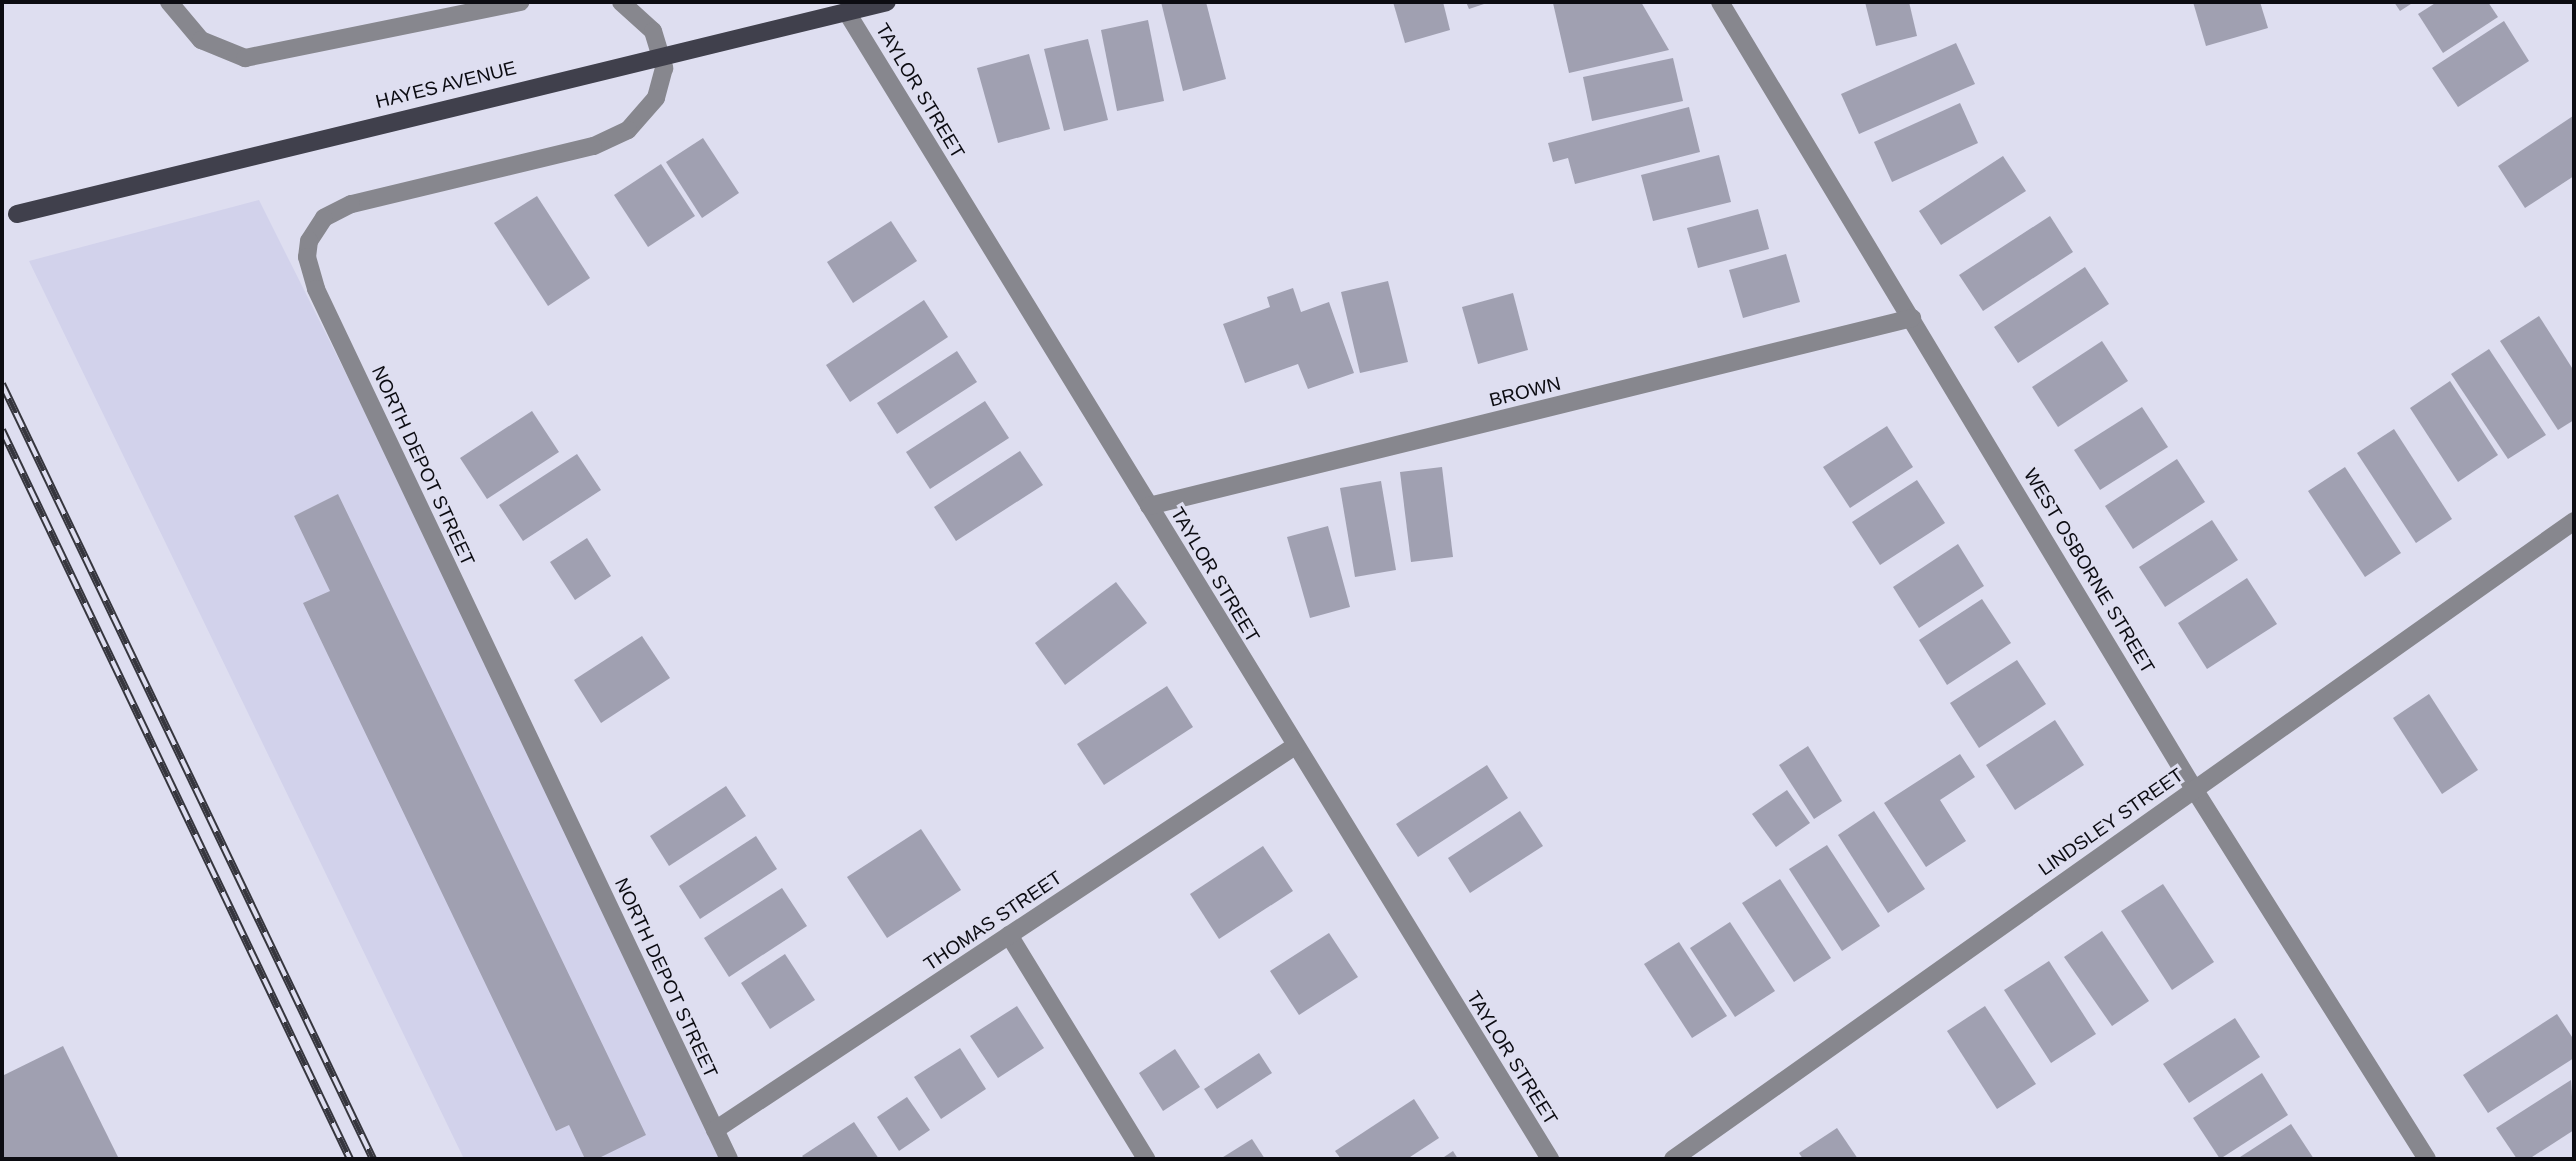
<!DOCTYPE html>
<html>
<head>
<meta charset="utf-8">
<style>
	body { margin:0 }
	#map { position:relative; width:2576px; height:1161px; overflow:hidden; background:#dedef0; font-family:Arial,sans-serif }
	div>[style] { position:absolute }
	.built>* { inset:0; background:#d2d2eb }
	.building>* { inset:0; background:#a0a0b1 }
	.minor>* { height:18px; margin:-9px; padding:0 9px; transform-origin:9px; border-radius:9px; background:#87878e }
	.major>* { height:18px; margin:-9px; padding:0 9px; transform-origin:9px; border-radius:9px; background:#40404c }
	.rail>* { height:8px; margin-top:-4px; transform-origin:0; background:repeating-linear-gradient(90deg,#dedef0 0 16px,#36363e 0 32px); box-sizing:border-box; border-block:2px solid #36363e }
	span { translate:-50% -50%; white-space:nowrap; text-align:center; line-height:1.15; -webkit-text-stroke:6px #dedef0; paint-order:stroke }
	.street-label { font-size:19px; color:#0c0c12 }
	.frame { position:absolute; inset:0; border:4px solid #0c0c12; pointer-events:none }
</style>
</head>
<body>
<div id="map">
	<div class="built">
		<div style="clip-path:polygon(259px 200px,739px 1159px,464px 1159px,29px 261px)"></div>
	</div>
	<div class="building">
		<div style="clip-path:polygon(1161px 2px,1206px 2px,1226px 79px,1183px 91px)"></div>
		<div style="clip-path:polygon(1393px 2px,1443px 2px,1450px 30px,1405px 43px)"></div>
		<div style="clip-path:polygon(1466px 2px,1490px 2px,1469px 9px)"></div>
		<div style="clip-path:polygon(1560px 2px,1641px 2px,1669px 50px,1569px 73px,1553px 3px)"></div>
		<div style="clip-path:polygon(1865px 2px,1909px 2px,1917px 36px,1876px 46px)"></div>
		<div style="clip-path:polygon(2193px 2px,2260px 2px,2268px 28px,2206px 46px)"></div>
		<div style="clip-path:polygon(2394px 2px,2414px 2px,2400px 11px)"></div>
		<div style="clip-path:polygon(2437px 2px,2488px 2px,2498px 17px,2443px 53px,2418px 14px)"></div>
		<div style="clip-path:polygon(1148px 20px,1164px 101px,1117px 111px,1101px 30px)"></div>
		<div style="clip-path:polygon(2504px 21px,2529px 61px,2458px 107px,2432px 68px)"></div>
		<div style="clip-path:polygon(1088px 39px,1108px 120px,1064px 131px,1044px 49px)"></div>
		<div style="clip-path:polygon(1956px 43px,1975px 84px,1859px 134px,1841px 94px)"></div>
		<div style="clip-path:polygon(1029px 54px,1050px 129px,998px 143px,977px 68px)"></div>
		<div style="clip-path:polygon(1673px 58px,1683px 101px,1592px 121px,1583px 77px)"></div>
		<div style="clip-path:polygon(1960px 103px,1978px 143px,1892px 182px,1874px 142px)"></div>
		<div style="clip-path:polygon(1689px 107px,1700px 152px,1575px 184px,1568px 158px,1553px 162px,1548px 143px)"></div>
		<div style="clip-path:polygon(2573px 116px,2574px 176px,2525px 208px,2498px 166px)"></div>
		<div style="clip-path:polygon(703px 138px,739px 193px,702px 218px,666px 162px)"></div>
		<div style="clip-path:polygon(1719px 155px,1731px 202px,1653px 221px,1641px 175px)"></div>
		<div style="clip-path:polygon(2003px 156px,2026px 191px,1941px 245px,1919px 211px)"></div>
		<div style="clip-path:polygon(661px 164px,695px 216px,648px 247px,614px 195px)"></div>
		<div style="clip-path:polygon(537px 196px,590px 278px,548px 306px,494px 223px)"></div>
		<div style="clip-path:polygon(1758px 209px,1769px 249px,1698px 268px,1687px 228px)"></div>
		<div style="clip-path:polygon(2050px 216px,2073px 252px,1983px 311px,1959px 275px)"></div>
		<div style="clip-path:polygon(891px 221px,917px 261px,853px 303px,827px 262px)"></div>
		<div style="clip-path:polygon(1786px 254px,1800px 302px,1743px 318px,1729px 270px)"></div>
		<div style="clip-path:polygon(2085px 267px,2109px 304px,2018px 363px,1994px 327px)"></div>
		<div style="clip-path:polygon(1388px 281px,1408px 362px,1360px 373px,1341px 292px)"></div>
		<div style="clip-path:polygon(1293px 288px,1301px 312px,1329px 302px,1354px 373px,1308px 389px,1298px 364px,1245px 383px,1223px 324px,1270px 307px,1267px 297px)"></div>
		<div style="clip-path:polygon(1513px 293px,1528px 350px,1478px 364px,1462px 307px)"></div>
		<div style="clip-path:polygon(924px 300px,948px 337px,850px 402px,826px 365px)"></div>
		<div style="clip-path:polygon(2539px 316px,2574px 371px,2574px 420px,2558px 430px,2500px 341px)"></div>
		<div style="clip-path:polygon(2102px 341px,2128px 381px,2058px 427px,2032px 387px)"></div>
		<div style="clip-path:polygon(2489px 349px,2546px 435px,2508px 459px,2451px 374px)"></div>
		<div style="clip-path:polygon(957px 351px,977px 382px,897px 434px,877px 403px)"></div>
		<div style="clip-path:polygon(2450px 381px,2498px 455px,2458px 482px,2410px 408px)"></div>
		<div style="clip-path:polygon(985px 401px,1009px 438px,930px 489px,906px 452px)"></div>
		<div style="clip-path:polygon(2142px 407px,2168px 447px,2100px 490px,2074px 450px)"></div>
		<div style="clip-path:polygon(532px 411px,559px 452px,487px 499px,460px 458px)"></div>
		<div style="clip-path:polygon(1887px 426px,1913px 467px,1850px 508px,1823px 467px)"></div>
		<div style="clip-path:polygon(2394px 429px,2452px 519px,2416px 543px,2357px 453px)"></div>
		<div style="clip-path:polygon(1020px 451px,1043px 485px,956px 541px,934px 507px)"></div>
		<div style="clip-path:polygon(577px 454px,601px 490px,523px 541px,499px 505px)"></div>
		<div style="clip-path:polygon(2177px 459px,2205px 502px,2133px 549px,2105px 506px)"></div>
		<div style="clip-path:polygon(1442px 467px,1453px 557px,1411px 562px,1400px 472px)"></div>
		<div style="clip-path:polygon(2345px 467px,2401px 553px,2365px 577px,2308px 491px)"></div>
		<div style="clip-path:polygon(1917px 480px,1945px 523px,1880px 565px,1852px 522px)"></div>
		<div style="clip-path:polygon(1381px 481px,1396px 570px,1355px 577px,1340px 488px)"></div>
		<div style="clip-path:polygon(338px 494px,646px 1135px,597px 1159px,585px 1159px,569px 1125px,556px 1131px,303px 603px,330px 591px,294px 516px)"></div>
		<div style="clip-path:polygon(2212px 520px,2238px 560px,2165px 607px,2139px 567px)"></div>
		<div style="clip-path:polygon(1328px 526px,1350px 607px,1310px 618px,1287px 537px)"></div>
		<div style="clip-path:polygon(587px 538px,611px 576px,575px 600px,550px 562px)"></div>
		<div style="clip-path:polygon(1958px 544px,1984px 586px,1919px 628px,1893px 587px)"></div>
		<div style="clip-path:polygon(2247px 578px,2277px 624px,2207px 669px,2178px 623px)"></div>
		<div style="clip-path:polygon(1116px 582px,1147px 623px,1065px 685px,1035px 643px)"></div>
		<div style="clip-path:polygon(1982px 599px,2011px 643px,1947px 685px,1919px 640px)"></div>
		<div style="clip-path:polygon(642px 636px,670px 678px,601px 723px,574px 680px)"></div>
		<div style="clip-path:polygon(2017px 660px,2046px 704px,1979px 748px,1950px 703px)"></div>
		<div style="clip-path:polygon(1167px 686px,1193px 727px,1104px 785px,1077px 744px)"></div>
		<div style="clip-path:polygon(2429px 694px,2478px 770px,2442px 794px,2393px 718px)"></div>
		<div style="clip-path:polygon(2055px 720px,2084px 765px,2015px 810px,1986px 765px)"></div>
		<div style="clip-path:polygon(1808px 746px,1842px 801px,1814px 819px,1779px 765px)"></div>
		<div style="clip-path:polygon(1960px 754px,1975px 777px,1940px 800px,1966px 841px,1926px 867px,1884px 803px)"></div>
		<div style="clip-path:polygon(1487px 765px,1508px 798px,1418px 857px,1396px 824px)"></div>
		<div style="clip-path:polygon(726px 786px,746px 816px,669px 866px,650px 836px)"></div>
		<div style="clip-path:polygon(1787px 790px,1810px 823px,1776px 847px,1752px 814px)"></div>
		<div style="clip-path:polygon(1520px 811px,1543px 846px,1470px 893px,1448px 858px)"></div>
		<div style="clip-path:polygon(1874px 811px,1925px 889px,1888px 913px,1838px 835px)"></div>
		<div style="clip-path:polygon(921px 829px,961px 890px,887px 938px,847px 877px)"></div>
		<div style="clip-path:polygon(756px 836px,777px 869px,700px 919px,679px 886px)"></div>
		<div style="clip-path:polygon(1827px 845px,1880px 926px,1842px 951px,1789px 869px)"></div>
		<div style="clip-path:polygon(1263px 846px,1293px 891px,1219px 939px,1190px 894px)"></div>
		<div style="clip-path:polygon(1780px 879px,1831px 958px,1794px 982px,1742px 903px)"></div>
		<div style="clip-path:polygon(2163px 884px,2214px 962px,2172px 990px,2121px 911px)"></div>
		<div style="clip-path:polygon(782px 888px,807px 926px,729px 977px,704px 938px)"></div>
		<div style="clip-path:polygon(1730px 922px,1775px 991px,1735px 1017px,1690px 948px)"></div>
		<div style="clip-path:polygon(2102px 931px,2149px 1001px,2112px 1026px,2064px 957px)"></div>
		<div style="clip-path:polygon(1329px 933px,1358px 977px,1299px 1015px,1270px 971px)"></div>
		<div style="clip-path:polygon(1679px 942px,1727px 1016px,1692px 1038px,1644px 964px)"></div>
		<div style="clip-path:polygon(785px 954px,815px 1000px,770px 1029px,741px 983px)"></div>
		<div style="clip-path:polygon(2049px 961px,2096px 1034px,2051px 1063px,2004px 990px)"></div>
		<div style="clip-path:polygon(1017px 1006px,1044px 1048px,998px 1078px,970px 1036px)"></div>
		<div style="clip-path:polygon(1985px 1006px,2036px 1084px,1997px 1109px,1947px 1031px)"></div>
		<div style="clip-path:polygon(2557px 1014px,2574px 1040px,2574px 1058px,2488px 1113px,2463px 1075px)"></div>
		<div style="clip-path:polygon(2235px 1018px,2260px 1057px,2189px 1103px,2163px 1064px)"></div>
		<div style="clip-path:polygon(63px 1046px,119px 1159px,2px 1159px,2px 1076px)"></div>
		<div style="clip-path:polygon(960px 1048px,986px 1089px,941px 1119px,914px 1077px)"></div>
		<div style="clip-path:polygon(1175px 1049px,1200px 1087px,1163px 1111px,1139px 1073px)"></div>
		<div style="clip-path:polygon(1259px 1053px,1272px 1073px,1217px 1109px,1204px 1089px)"></div>
		<div style="clip-path:polygon(2262px 1073px,2288px 1115px,2220px 1159px,2193px 1118px)"></div>
		<div style="clip-path:polygon(2571px 1080px,2574px 1130px,2529px 1159px,2517px 1159px,2496px 1128px)"></div>
		<div style="clip-path:polygon(907px 1097px,930px 1130px,899px 1151px,877px 1117px)"></div>
		<div style="clip-path:polygon(1414px 1099px,1439px 1138px,1407px 1159px,1341px 1159px,1335px 1151px)"></div>
		<div style="clip-path:polygon(854px 1122px,879px 1159px,805px 1159px,802px 1156px)"></div>
		<div style="clip-path:polygon(2291px 1124px,2314px 1159px,2237px 1159px)"></div>
		<div style="clip-path:polygon(1837px 1128px,1858px 1159px,1803px 1159px,1799px 1153px)"></div>
		<div style="clip-path:polygon(1252px 1139px,1265px 1159px,1220px 1159px)"></div>
		<div style="clip-path:polygon(1453px 1151px,1458px 1159px,1441px 1159px)"></div>
	</div>
	<div class="minor">
		<div style="left:169px;top:2px;width:50px;rotate:49.9deg"></div>
		<div style="left:201px;top:40px;width:48px;rotate:22.2deg"></div>
		<div style="left:245px;top:58px;width:281px;rotate:-11.5deg"></div>
		<div style="left:621px;top:2px;width:43px;rotate:42.2deg"></div>
		<div style="left:653px;top:31px;width:39px;rotate:73deg"></div>
		<div style="left:664px;top:68px;width:31px;rotate:105deg"></div>
		<div style="left:656px;top:98px;width:43px;rotate:131.2deg"></div>
		<div style="left:628px;top:130px;width:38px;rotate:155deg"></div>
		<div style="left:593px;top:146px;width:249px;rotate:166.5deg"></div>
		<div style="left:351px;top:204px;width:30px;rotate:153deg"></div>
		<div style="left:324px;top:218px;width:27px;rotate:123deg"></div>
		<div style="left:309px;top:241px;width:16px;rotate:97deg"></div>
		<div style="left:307px;top:257px;width:33px;rotate:74deg"></div>
		<div style="left:316px;top:289px;width:963px;rotate:64.61deg"></div>
		<div style="left:1720px;top:2px;width:919px;rotate:58.94deg"></div>
		<div style="left:2194px;top:789px;width:437px;rotate:57.8deg"></div>
		<div style="left:846px;top:11px;width:1347px;rotate:58.48deg"></div>
		<div style="left:1149px;top:506px;width:786px;rotate:-13.84deg"></div>
		<div style="left:1009px;top:935px;width:263px;rotate:58.5deg"></div>
		<div style="left:715px;top:1130px;width:696px;rotate:-33.51deg"></div>
		<div style="left:1673px;top:1159px;width:1104px;rotate:-35.3deg"></div>
	</div>
	<div class="major">
		<div style="left:17px;top:214px;width:895px;rotate:-13.69deg"></div>
	</div>
	<div class="rail">
		<div style="left:2px;top:384px;width:859px;rotate:64.42deg"></div>
		<div style="left:2px;top:430px;width:808px;rotate:64.48deg"></div>
	</div>
	<div class="street-label">
		<span style="left:446px;top:85px;rotate:-14deg">HAYES AVENUE</span>
		<span style="left:920px;top:91px;rotate:59deg">TAYLOR STREET</span>
		<span style="left:1525px;top:392px;rotate:-14deg">BROWN</span>
		<span style="left:423px;top:466px;rotate:65deg">NORTH DEPOT STREET</span>
		<span style="left:2089px;top:571px;rotate:59deg">WEST OSBORNE STREET</span>
		<span style="left:1215px;top:575px;rotate:59deg">TAYLOR STREET</span>
		<span style="left:2111px;top:822px;rotate:-35deg">LINDSLEY STREET</span>
		<span style="left:993px;top:921px;rotate:-34deg">THOMAS STREET</span>
		<span style="left:666px;top:978px;rotate:65deg">NORTH DEPOT STREET</span>
		<span style="left:1512px;top:1058px;rotate:58deg">TAYLOR STREET</span>
	</div>
	<div class="frame"></div>
</div>
</body>
</html>
